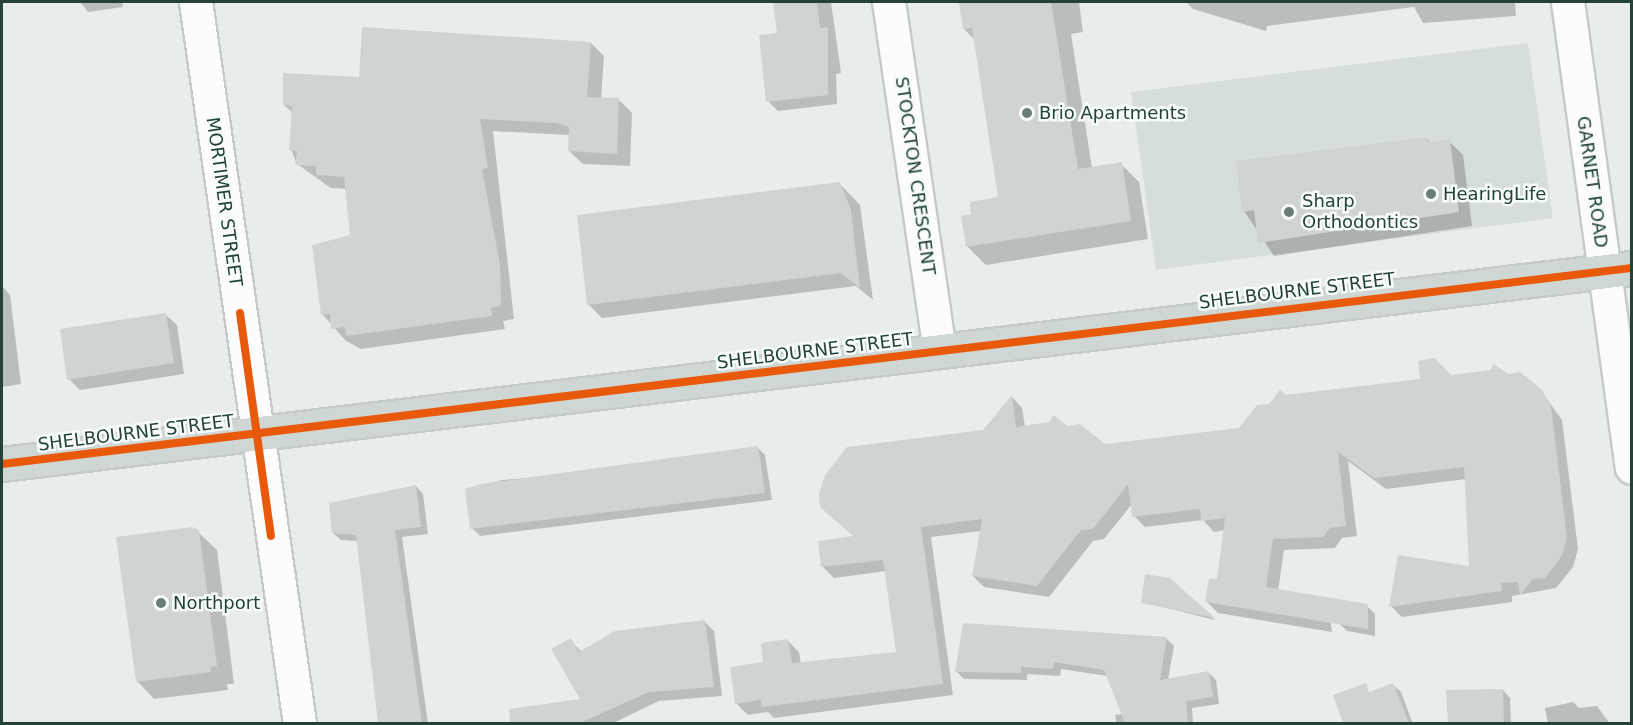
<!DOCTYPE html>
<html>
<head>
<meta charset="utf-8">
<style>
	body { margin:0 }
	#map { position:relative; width:1633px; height:725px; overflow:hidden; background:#e8edeb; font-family:"DejaVu Sans",sans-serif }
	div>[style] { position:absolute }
	.built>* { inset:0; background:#d6dedb }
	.shadow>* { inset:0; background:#0003 }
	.building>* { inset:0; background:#cfd4d2 }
	.roads { filter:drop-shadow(2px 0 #c5cac8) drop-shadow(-2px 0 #c5cac8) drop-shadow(0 2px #c5cac8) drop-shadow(0 -2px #c5cac8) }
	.minor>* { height:32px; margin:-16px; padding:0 16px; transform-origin:16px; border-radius:16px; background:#fcfcfc }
	.major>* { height:33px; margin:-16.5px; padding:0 16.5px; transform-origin:16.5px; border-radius:16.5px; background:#cfd7d5 }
	.cycleway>* { height:8px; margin:-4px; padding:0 4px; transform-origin:4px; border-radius:4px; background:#e8590c }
	.dots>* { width:16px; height:16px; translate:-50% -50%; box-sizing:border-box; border:3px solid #f7fbf9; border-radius:50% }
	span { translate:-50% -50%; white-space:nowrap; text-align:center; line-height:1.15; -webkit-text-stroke:5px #f7fbf9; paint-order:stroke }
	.poi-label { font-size:18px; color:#24423a }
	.left { translate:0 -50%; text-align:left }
	.street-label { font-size:18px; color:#24423a }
	.frame { position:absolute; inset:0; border:3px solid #24423a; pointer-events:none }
</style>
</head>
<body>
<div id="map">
	<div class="built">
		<div style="clip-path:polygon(1528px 43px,1553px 218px,1156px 270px,1131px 92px)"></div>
	</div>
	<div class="shadow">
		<div style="clip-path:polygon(80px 2px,122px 2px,123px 7px,88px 12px)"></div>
		<div style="clip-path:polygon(774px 2px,831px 2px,841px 73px,836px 74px,837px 104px,778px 111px,768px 101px,778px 35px)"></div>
		<div style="clip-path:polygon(960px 2px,1079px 2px,1083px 32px,1071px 34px,1092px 168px,1121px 164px,1139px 182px,1148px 239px,986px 265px,968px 247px,973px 215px,1000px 198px,975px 40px,964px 29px)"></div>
		<div style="clip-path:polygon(1186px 2px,1515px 2px,1516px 16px,1423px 23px,1414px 7px,1267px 26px,1266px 31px,1193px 9px)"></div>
		<div style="clip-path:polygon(591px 43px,604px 56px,601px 99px,619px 100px,632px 113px,630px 166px,583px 164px,569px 151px,570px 135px,493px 131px,514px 319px,503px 321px,505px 329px,361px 349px,346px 341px,323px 315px,352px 236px,347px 189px,331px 188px,297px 164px,291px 149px,293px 113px,284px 105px,360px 79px)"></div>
		<div style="clip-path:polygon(1426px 138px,1431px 143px,1449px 141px,1463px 155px,1472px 226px,1274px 256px,1244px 211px)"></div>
		<div style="clip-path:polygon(840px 184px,860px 205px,873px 300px,856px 286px,602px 318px,588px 304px,578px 216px)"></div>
		<div style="clip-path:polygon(2px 286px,10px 295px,21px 384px,2px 387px)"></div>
		<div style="clip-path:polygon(165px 314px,177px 325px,184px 374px,80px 390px,69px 379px)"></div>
		<div style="clip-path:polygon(1508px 375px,1541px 391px,1562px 420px,1578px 549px,1573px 567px,1556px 588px,1512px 596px,1512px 602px,1402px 617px,1391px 606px,1471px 568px,1466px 479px,1386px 489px,1348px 461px,1357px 536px,1342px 538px,1335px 548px,1284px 550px,1278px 591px,1329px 609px,1332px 632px,1218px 613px,1207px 602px,1218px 581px,1225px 530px,1214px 532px,1203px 520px,1145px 527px,1134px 516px,1132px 504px,1104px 539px,1093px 541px,1049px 597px,984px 587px,973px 576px,981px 531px,931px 537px,953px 695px,774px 718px,768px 712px,748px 715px,736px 703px,788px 641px,799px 652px,801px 664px,898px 654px,887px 571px,834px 578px,823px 567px,984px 432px,1012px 397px,1022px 408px,1025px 427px,1067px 427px,1105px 446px,1240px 430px,1286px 397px)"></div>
		<div style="clip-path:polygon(758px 448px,765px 455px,772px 500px,480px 536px,472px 528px,467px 490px,502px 480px,585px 474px)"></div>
		<div style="clip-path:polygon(416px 486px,423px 494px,428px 534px,402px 537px,428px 724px,387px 724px,358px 541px,341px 540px,333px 533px)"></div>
		<div style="clip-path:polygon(198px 532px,217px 550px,234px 684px,227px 684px,228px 690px,154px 699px,136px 680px)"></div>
		<div style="clip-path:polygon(1170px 579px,1215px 620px,1143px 602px)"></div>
		<div style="clip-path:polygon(1367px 606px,1375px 614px,1375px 636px,1347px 631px,1339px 623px)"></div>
		<div style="clip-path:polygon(704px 621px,714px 631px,722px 696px,659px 701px,611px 724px,527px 724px,525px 708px,582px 700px,570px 640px,582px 652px)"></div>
		<div style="clip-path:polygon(1167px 639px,1174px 646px,1168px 680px,1209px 673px,1216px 680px,1219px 704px,1192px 708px,1193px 724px,1117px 724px,1115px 715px,1123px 714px,1108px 676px,1061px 669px,1060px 676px,1027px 674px,1027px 680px,964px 679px,957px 672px)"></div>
		<div style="clip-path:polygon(1393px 685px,1401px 692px,1413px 724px,1375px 724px,1365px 696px)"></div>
		<div style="clip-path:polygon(1503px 690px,1510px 698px,1511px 724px,1449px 724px,1448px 692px)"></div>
		<div style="clip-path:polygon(1573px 702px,1579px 708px,1597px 706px,1610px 724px,1548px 724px,1545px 708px)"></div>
	</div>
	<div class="building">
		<div style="clip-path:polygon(773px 2px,817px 2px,820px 28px,828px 27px,828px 95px,766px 102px,759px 35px,777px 33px)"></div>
		<div style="clip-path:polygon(959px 2px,1051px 2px,1078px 169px,1122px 162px,1131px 221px,966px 247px,961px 216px,971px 214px,970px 202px,998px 197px,972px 28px,963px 29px)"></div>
		<div style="clip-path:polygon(362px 27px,591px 42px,587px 97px,619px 98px,617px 154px,568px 151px,569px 127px,557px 123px,480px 119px,488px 168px,482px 169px,500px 265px,501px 306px,491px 308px,492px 316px,346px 336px,345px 327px,331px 329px,330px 314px,321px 315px,312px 245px,350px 235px,344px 177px,316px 175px,316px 166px,295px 165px,297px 151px,289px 150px,292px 106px,283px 105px,283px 73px,359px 77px)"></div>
		<div style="clip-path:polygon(1427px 137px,1428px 142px,1450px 139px,1459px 212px,1258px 243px,1254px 210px,1242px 212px,1236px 161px)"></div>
		<div style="clip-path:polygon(840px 182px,851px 210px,860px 288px,841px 273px,587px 305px,577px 215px)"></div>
		<div style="clip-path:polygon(166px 313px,174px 363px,67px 380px,60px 329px)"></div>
		<div style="clip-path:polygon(1435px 358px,1451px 375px,1490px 370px,1494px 364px,1508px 374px,1520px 372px,1542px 390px,1551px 407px,1567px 537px,1562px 556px,1545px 578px,1533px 579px,1520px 595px,1518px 582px,1501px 583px,1502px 591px,1389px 607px,1398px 555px,1469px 566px,1464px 467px,1374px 478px,1338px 452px,1346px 526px,1330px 528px,1323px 537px,1273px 539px,1266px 587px,1368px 604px,1368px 629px,1205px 602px,1209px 578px,1217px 579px,1225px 518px,1201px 521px,1200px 509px,1132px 517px,1128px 484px,1093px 529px,1081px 530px,1037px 586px,972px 576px,982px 519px,921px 527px,943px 684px,762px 707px,761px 700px,735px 704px,730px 667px,763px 662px,761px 643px,788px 639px,792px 663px,896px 652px,883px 560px,821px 567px,818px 541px,853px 536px,820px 507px,819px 494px,825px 475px,847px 447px,983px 430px,1012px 395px,1016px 427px,1049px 422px,1054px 415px,1067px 426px,1080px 424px,1105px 444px,1239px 428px,1257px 405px,1269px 404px,1280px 390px,1286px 395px,1420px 379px,1418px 361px)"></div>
		<div style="clip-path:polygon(758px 446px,765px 493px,470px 529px,465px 489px,481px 484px)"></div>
		<div style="clip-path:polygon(416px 485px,421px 527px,395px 530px,422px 723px,378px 723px,356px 535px,332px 533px,329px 503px)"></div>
		<div style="clip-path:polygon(192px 527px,199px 530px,217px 666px,210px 667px,211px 672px,136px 682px,116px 537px)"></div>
		<div style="clip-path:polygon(1145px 574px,1170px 578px,1215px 618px,1141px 603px)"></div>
		<div style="clip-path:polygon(705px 620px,714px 687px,649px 692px,580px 723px,510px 723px,509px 709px,580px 699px,551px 649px,571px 638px,579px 652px,615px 631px)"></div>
		<div style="clip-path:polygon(963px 623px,1167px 637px,1160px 680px,1209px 671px,1213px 697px,1186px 701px,1188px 723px,1125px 723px,1104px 670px,1054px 662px,1053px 669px,1021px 667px,1021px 673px,955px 672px)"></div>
		<div style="clip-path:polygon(1366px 683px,1369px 692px,1393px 683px,1409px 723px,1343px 723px,1333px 695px)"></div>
		<div style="clip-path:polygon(1503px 689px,1504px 723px,1448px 723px,1446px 690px)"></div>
	</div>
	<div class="roads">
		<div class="minor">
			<div style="left:196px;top:2px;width:729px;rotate:81.8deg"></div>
			<div style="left:889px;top:2px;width:353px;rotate:81.7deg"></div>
			<div style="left:1568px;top:2px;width:470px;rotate:82.2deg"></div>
		</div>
		<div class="major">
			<div style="left:2px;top:464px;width:1642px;rotate:-6.86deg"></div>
		</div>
	</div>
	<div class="cycleway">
		<div style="left:240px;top:313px;width:225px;rotate:82.1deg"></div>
		<div style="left:2px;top:464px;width:1642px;rotate:-6.86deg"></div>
	</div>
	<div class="dots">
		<div style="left:1027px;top:113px;background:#697e78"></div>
		<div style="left:1431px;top:194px;background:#697e78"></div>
		<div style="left:1289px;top:212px;background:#697e78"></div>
		<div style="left:161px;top:603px;background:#697e78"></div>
	</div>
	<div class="poi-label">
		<span class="left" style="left:1039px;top:113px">Brio Apartments</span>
		<span class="left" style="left:1443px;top:194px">HearingLife</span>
		<span class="left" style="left:1302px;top:212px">Sharp<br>Orthodontics</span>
		<span class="left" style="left:173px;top:603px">Northport</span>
	</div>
	<div class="street-label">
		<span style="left:915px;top:176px;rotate:82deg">STOCKTON CRESCENT</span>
		<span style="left:1592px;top:182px;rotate:82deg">GARNET ROAD</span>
		<span style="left:224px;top:202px;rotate:82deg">MORTIMER STREET</span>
		<span style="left:1297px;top:291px;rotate:-7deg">SHELBOURNE STREET</span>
		<span style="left:815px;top:351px;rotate:-7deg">SHELBOURNE STREET</span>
		<span style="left:136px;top:433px;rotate:-7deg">SHELBOURNE STREET</span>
	</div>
	<div class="frame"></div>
</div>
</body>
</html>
